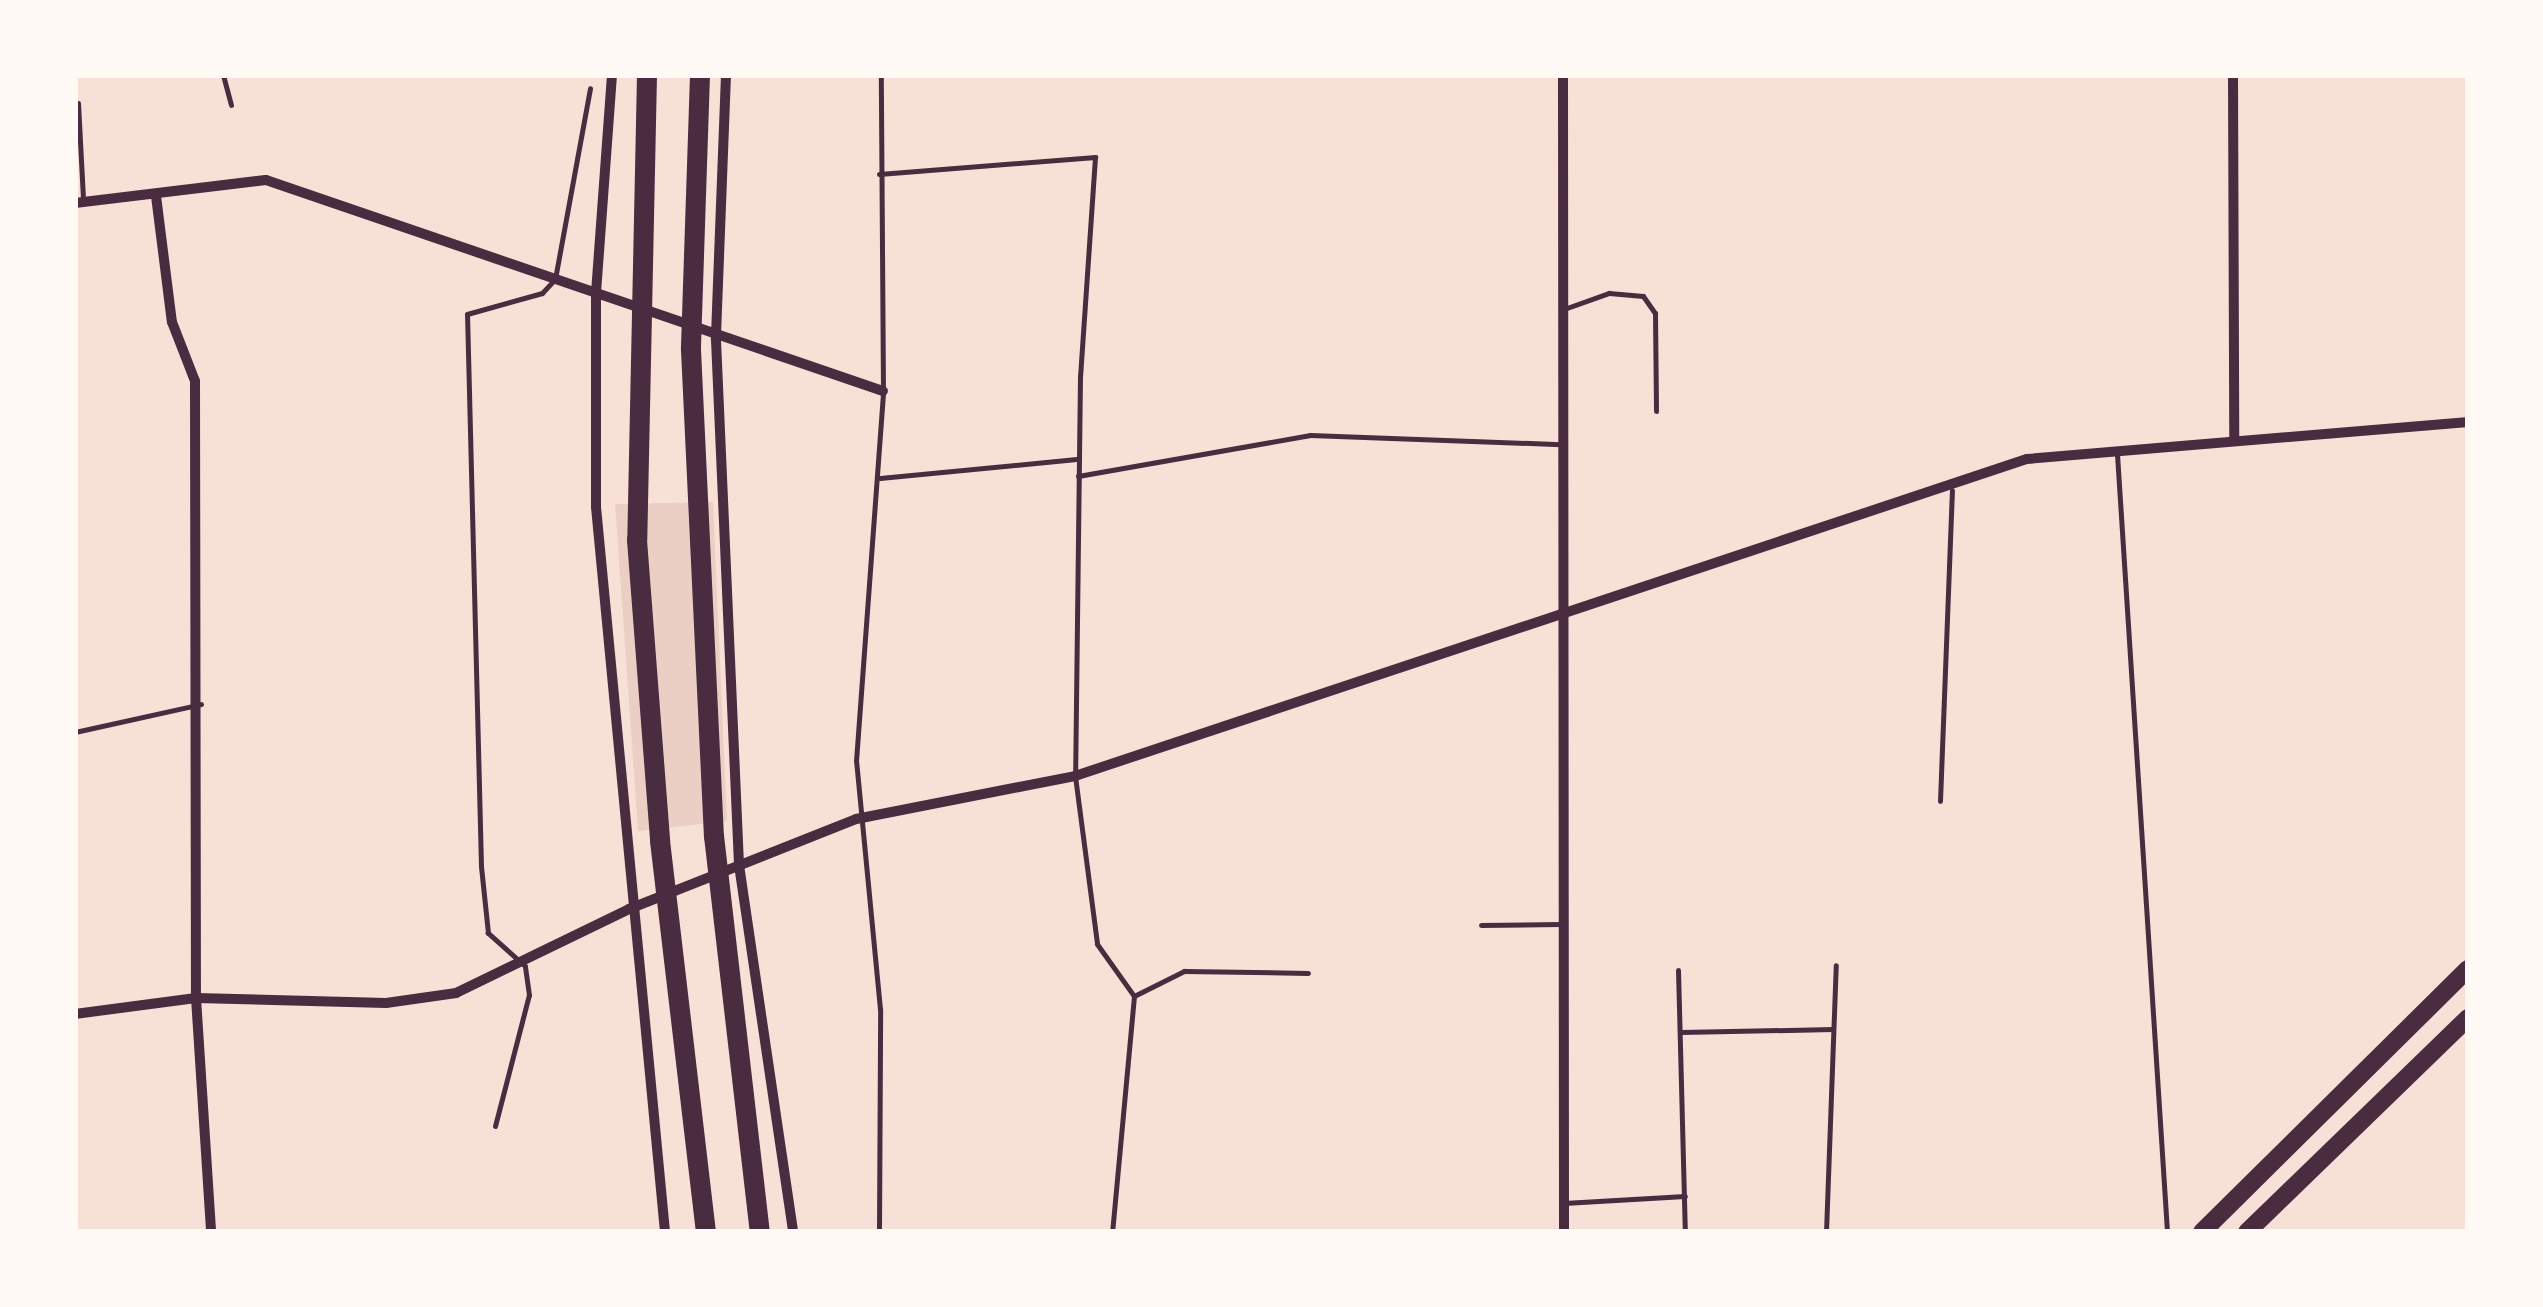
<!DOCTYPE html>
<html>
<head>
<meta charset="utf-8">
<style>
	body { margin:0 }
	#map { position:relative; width:2543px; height:1307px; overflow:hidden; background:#f7e1d7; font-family:"Roboto Condensed",sans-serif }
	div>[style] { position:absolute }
	.green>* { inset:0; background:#ebcfc5 }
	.service>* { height:5px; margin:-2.5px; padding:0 2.5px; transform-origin:2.5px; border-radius:2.5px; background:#4a2c40 }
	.minor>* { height:10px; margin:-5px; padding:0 5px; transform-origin:5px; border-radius:5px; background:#4a2c40 }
	.primary>* { height:18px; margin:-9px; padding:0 9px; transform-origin:9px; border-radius:9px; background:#4a2c40 }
	.motorway>* { height:20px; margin:-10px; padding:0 10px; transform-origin:10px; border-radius:10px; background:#4a2c40 }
	span { translate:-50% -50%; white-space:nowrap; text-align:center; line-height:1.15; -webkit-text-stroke:10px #fffaf5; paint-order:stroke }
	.frame { position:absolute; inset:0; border:78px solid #fffaf5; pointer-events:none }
</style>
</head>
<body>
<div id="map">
	<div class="green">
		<div style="clip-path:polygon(713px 502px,727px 821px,638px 831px,615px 504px)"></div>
	</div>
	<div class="service">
		<div style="left:223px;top:75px;width:31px;rotate:75deg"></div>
		<div style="left:78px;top:103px;width:97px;rotate:87deg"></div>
		<div style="left:879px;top:174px;width:217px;rotate:-4.5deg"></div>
		<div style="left:1095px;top:157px;width:220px;rotate:93.9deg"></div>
		<div style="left:1080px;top:376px;width:400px;rotate:90.7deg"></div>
		<div style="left:1075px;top:776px;width:169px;rotate:82.5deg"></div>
		<div style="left:1097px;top:944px;width:64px;rotate:54.6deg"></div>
		<div style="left:1134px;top:996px;width:237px;rotate:95.3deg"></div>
		<div style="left:1564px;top:309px;width:48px;rotate:-19.6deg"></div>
		<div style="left:1609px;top:293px;width:34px;rotate:5deg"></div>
		<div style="left:1643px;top:296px;width:21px;rotate:55deg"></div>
		<div style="left:1655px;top:313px;width:98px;rotate:89.4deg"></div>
		<div style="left:2117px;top:454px;width:780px;rotate:86.32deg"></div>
		<div style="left:1078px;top:476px;width:236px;rotate:-10deg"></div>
		<div style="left:1310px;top:435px;width:251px;rotate:2.1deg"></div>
		<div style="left:880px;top:478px;width:200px;rotate:-5.5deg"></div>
		<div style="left:75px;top:732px;width:129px;rotate:-12.5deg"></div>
		<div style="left:1940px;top:801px;width:311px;rotate:-87.8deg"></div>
		<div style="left:1481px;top:925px;width:80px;rotate:-0.7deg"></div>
		<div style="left:1678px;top:970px;width:262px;rotate:88.5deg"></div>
		<div style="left:1134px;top:996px;width:56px;rotate:-26.6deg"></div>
		<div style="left:1184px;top:971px;width:124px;rotate:0.9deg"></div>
		<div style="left:1681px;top:1032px;width:152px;rotate:-1.1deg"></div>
		<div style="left:495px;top:1126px;width:135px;rotate:-75.5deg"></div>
		<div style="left:529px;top:995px;width:29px;rotate:-98deg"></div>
		<div style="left:525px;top:966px;width:50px;rotate:-138.3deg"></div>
		<div style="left:488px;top:933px;width:67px;rotate:-96deg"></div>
		<div style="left:481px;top:866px;width:552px;rotate:-91.45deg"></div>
		<div style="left:467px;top:314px;width:78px;rotate:-15.6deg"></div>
		<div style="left:542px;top:293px;width:19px;rotate:-47deg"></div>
		<div style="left:555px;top:279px;width:194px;rotate:-79.6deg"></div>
		<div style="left:1564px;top:1203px;width:121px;rotate:-3.3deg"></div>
		<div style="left:879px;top:1232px;width:223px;rotate:-89.7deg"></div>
		<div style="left:880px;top:1009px;width:249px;rotate:-95.5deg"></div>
		<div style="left:856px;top:761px;width:371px;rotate:-85.8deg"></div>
		<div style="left:883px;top:391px;width:316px;rotate:-90.4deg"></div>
		<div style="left:1826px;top:1232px;width:267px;rotate:-87.9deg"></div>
	</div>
	<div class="minor">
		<div style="left:612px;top:75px;width:220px;rotate:94.2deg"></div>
		<div style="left:596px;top:294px;width:213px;rotate:90deg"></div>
		<div style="left:596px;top:507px;width:728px;rotate:84.56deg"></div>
		<div style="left:726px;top:75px;width:265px;rotate:92.2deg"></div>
		<div style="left:716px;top:340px;width:526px;rotate:87.49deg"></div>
		<div style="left:739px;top:865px;width:371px;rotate:81.6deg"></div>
		<div style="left:1563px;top:75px;width:1157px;rotate:89.95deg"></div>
		<div style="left:2233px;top:75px;width:364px;rotate:89.8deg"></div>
		<div style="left:156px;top:196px;width:127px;rotate:82.8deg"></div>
		<div style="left:172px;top:322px;width:63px;rotate:68.7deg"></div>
		<div style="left:195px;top:381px;width:617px;rotate:89.91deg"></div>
		<div style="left:196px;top:998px;width:234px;rotate:86.3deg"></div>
		<div style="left:75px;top:203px;width:192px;rotate:-6.9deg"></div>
		<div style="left:266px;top:180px;width:652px;rotate:18.88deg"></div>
		<div style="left:75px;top:1014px;width:122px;rotate:-7.5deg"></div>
		<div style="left:196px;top:998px;width:190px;rotate:1.5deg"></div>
		<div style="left:386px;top:1003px;width:71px;rotate:-8.1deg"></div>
		<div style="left:456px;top:993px;width:192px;rotate:-25.9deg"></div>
		<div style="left:629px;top:909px;width:244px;rotate:-21.6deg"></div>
		<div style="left:856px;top:819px;width:223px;rotate:-11.1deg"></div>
		<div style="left:1075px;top:776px;width:1003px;rotate:-18.42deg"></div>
		<div style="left:2027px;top:459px;width:443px;rotate:-4.8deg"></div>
	</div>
	<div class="primary">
		<div style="left:2202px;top:1232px;width:374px;rotate:-44.7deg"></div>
		<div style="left:2247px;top:1232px;width:308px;rotate:-44.1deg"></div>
	</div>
	<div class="motorway">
		<div style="left:647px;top:75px;width:465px;rotate:91.2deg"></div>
		<div style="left:637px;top:540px;width:302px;rotate:85.6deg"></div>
		<div style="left:660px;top:841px;width:394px;rotate:83.3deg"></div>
		<div style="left:700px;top:75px;width:275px;rotate:91.9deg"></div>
		<div style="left:691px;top:350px;width:487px;rotate:87.3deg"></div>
		<div style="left:714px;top:836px;width:399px;rotate:83.4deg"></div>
	</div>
	<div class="frame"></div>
</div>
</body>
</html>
